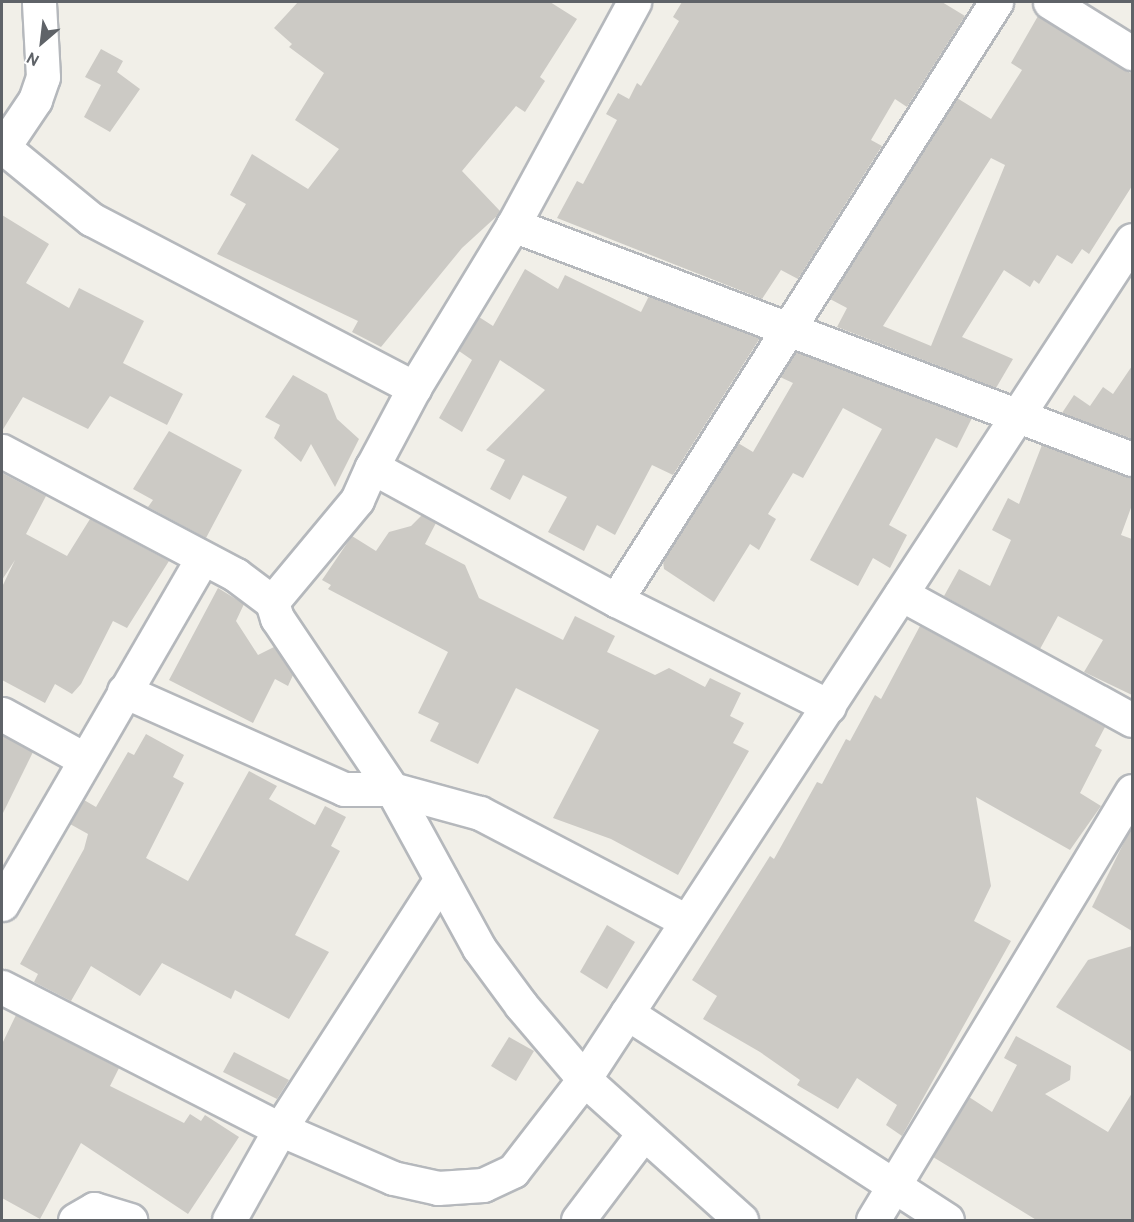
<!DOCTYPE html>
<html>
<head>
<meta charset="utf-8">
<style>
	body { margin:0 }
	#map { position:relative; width:1134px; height:1222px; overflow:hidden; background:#f1efe8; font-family:Overpass,sans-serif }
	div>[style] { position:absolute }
	.building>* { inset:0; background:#cccac5 }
	.roads { filter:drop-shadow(2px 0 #b5b8bc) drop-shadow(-2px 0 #b5b8bc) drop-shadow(0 2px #b5b8bc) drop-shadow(0 -2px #b5b8bc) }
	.minor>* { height:33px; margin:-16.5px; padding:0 16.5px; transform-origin:16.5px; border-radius:16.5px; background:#fff }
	span { translate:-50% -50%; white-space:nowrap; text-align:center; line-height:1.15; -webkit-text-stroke:5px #fff; paint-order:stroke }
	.frame { position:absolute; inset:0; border:3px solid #5f6368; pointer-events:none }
	.north { position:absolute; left:12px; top:12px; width:60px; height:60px; -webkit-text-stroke:4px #fff; paint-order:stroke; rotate:208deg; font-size:16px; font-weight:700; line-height:24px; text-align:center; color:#5f6368 }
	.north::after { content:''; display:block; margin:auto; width:21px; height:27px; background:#5f6368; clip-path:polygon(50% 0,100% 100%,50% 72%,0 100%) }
</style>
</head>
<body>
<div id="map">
	<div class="building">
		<div style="clip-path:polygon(298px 2px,550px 2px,577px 19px,540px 77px,545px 81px,525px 112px,516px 106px,462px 171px,500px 211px,497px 216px,462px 248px,381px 347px,352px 332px,358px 321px,217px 254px,246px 204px,230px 195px,252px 154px,308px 189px,339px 149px,295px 120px,324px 73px,289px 47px,292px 44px,274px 28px)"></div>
		<div style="clip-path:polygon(682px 2px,942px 2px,965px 16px,907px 107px,895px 99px,871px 140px,882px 146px,798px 279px,781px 270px,762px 299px,557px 218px,577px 181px,583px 184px,617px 120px,606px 114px,618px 93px,629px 99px,637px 83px,641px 86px,679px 21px,673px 17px)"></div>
		<div style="clip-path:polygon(evenodd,1038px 16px,1132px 74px,1132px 186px,1089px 254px,1082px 249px,1072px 264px,1057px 255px,1039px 284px,1034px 280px,1030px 287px,1004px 270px,962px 337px,1013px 359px,996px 388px,837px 327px,847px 308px,830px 299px,957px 98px,991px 119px,1022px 70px,1011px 63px,1038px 16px,991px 158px,1005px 165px,931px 346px,883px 326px,991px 158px)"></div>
		<div style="clip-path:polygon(101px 49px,123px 61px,117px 72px,140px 89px,110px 132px,84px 117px,101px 85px,85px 77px)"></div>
		<div style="clip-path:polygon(2px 215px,49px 244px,26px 283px,69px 308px,79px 288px,144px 321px,123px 363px,183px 394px,167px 425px,110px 396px,88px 429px,23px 397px,2px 431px)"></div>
		<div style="clip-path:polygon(525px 269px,558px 289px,565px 275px,641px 312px,649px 296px,760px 338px,673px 475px,652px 465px,615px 535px,597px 525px,584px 551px,548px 532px,567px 497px,523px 475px,510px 500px,490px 489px,505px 460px,486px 450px,545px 390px,500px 360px,462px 432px,439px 418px,472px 360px,459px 351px,479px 317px,493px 326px)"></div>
		<div style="clip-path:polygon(796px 352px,972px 418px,957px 448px,936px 438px,889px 525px,907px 535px,890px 568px,873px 558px,858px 586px,810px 560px,882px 429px,843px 408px,803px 478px,793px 473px,768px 514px,776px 519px,759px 550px,750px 544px,714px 602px,664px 569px,663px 561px,738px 443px,753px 452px,793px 383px,780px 377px)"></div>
		<div style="clip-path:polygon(1132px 366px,1132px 439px,1062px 413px,1074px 395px,1090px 406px,1103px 387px,1113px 394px)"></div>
		<div style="clip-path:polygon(293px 375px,327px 394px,337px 419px,359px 439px,335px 487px,311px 444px,301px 462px,274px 438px,280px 425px,265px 417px)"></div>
		<div style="clip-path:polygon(169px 431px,242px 470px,206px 538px,148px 507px,153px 500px,133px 489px)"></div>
		<div style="clip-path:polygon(1042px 445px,1132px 477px,1132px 505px,1121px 535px,1132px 539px,1132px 695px,1084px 672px,1103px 640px,1058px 616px,1040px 649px,944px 596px,959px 569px,990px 586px,1011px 540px,992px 530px,1008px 498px,1019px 504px)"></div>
		<div style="clip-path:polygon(2px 473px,46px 496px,26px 534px,67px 556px,90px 519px,169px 561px,127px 628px,113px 621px,81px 684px,72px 694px,55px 684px,45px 703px,2px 680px,2px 587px,15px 560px,2px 580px)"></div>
		<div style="clip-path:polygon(422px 515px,436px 523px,425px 544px,465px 565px,479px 598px,563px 640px,575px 616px,615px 636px,607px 652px,655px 675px,669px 668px,705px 687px,710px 678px,741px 693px,730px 716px,744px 723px,733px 743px,749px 751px,678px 875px,611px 839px,553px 818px,599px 730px,516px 688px,478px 764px,430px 741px,439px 723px,418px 713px,448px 652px,328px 589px,331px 585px,322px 580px,352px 536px,376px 551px,389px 532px,411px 526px)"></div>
		<div style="clip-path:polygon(218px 588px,244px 604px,236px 621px,258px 655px,274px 647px,293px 675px,288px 686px,275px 679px,253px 723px,169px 680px)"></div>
		<div style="clip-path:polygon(920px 626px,1105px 727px,1095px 746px,1102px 750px,1080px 793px,1101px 806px,1070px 850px,976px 797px,991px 886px,974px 921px,1011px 941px,902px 1136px,886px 1125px,897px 1105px,857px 1078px,838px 1109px,797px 1085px,800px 1080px,760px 1052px,703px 1019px,717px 996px,692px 980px,770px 856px,774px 859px,817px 782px,822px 784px,846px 739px,850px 741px,875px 695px,881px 699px)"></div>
		<div style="clip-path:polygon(146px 734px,184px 755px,173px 777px,184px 783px,146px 858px,188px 881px,249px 771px,277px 786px,269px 799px,315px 825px,325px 806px,346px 817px,331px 846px,340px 851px,295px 935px,329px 952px,289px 1019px,235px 990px,231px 999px,162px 963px,140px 996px,91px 966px,71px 1001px,34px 982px,38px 974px,20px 964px,84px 849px,88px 834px,70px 824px,84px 800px,96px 807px,128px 752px,134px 755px)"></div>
		<div style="clip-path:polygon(2px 735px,33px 752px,2px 815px)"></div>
		<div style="clip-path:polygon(1132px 826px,1132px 931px,1092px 907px)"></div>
		<div style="clip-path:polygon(607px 925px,635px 942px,607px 989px,580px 972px)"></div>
		<div style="clip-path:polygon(1132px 946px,1132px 1052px,1056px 1007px,1088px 960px)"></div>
		<div style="clip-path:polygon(16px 1015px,119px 1068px,110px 1086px,184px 1123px,190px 1114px,201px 1121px,205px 1115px,239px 1137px,188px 1214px,81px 1143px,40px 1219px,2px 1198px,2px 1044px)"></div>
		<div style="clip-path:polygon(1016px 1036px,1071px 1066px,1070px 1080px,1045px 1094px,1108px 1132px,1132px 1093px,1132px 1221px,1038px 1221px,933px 1157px,969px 1097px,992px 1112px,1017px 1065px,1004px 1058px)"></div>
		<div style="clip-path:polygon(509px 1037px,534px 1051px,516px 1081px,491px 1066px)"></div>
		<div style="clip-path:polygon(234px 1052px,289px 1080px,277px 1099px,223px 1072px)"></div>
	</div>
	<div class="roads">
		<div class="minor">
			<div style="left:1050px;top:2px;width:97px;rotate:31.9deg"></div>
			<div style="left:3px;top:147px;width:114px;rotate:39.3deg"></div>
			<div style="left:91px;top:219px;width:365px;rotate:27.6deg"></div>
			<div style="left:414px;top:388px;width:191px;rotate:-58.7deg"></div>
			<div style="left:513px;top:225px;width:254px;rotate:-61.5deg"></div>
			<div style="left:2px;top:149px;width:59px;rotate:-56deg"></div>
			<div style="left:35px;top:100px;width:24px;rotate:-71deg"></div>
			<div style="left:43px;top:77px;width:75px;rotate:-93.1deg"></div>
			<div style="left:513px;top:225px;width:662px;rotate:20.71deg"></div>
			<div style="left:414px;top:388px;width:89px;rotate:118deg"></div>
			<div style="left:372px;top:467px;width:278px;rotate:28.6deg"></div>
			<div style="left:616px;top:600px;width:238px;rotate:26.5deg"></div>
			<div style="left:2px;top:451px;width:265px;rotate:27.9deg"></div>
			<div style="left:236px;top:575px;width:45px;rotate:36.9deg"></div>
			<div style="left:272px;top:602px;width:17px;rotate:73deg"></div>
			<div style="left:277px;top:618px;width:206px;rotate:56.1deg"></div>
			<div style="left:392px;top:789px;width:181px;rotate:61.3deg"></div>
			<div style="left:479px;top:948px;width:71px;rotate:53.6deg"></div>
			<div style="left:521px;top:1005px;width:97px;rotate:49.6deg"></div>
			<div style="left:584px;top:1079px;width:211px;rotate:41.9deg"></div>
			<div style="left:901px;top:594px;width:263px;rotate:28.6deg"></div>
			<div style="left:616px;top:600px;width:709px;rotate:-57.57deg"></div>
			<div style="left:272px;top:602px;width:133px;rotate:-50.2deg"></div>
			<div style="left:357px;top:500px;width:36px;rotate:-66deg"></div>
			<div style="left:124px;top:691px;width:241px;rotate:24deg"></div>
			<div style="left:344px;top:789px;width:48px"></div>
			<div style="left:392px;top:789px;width:91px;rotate:15.3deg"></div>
			<div style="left:480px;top:813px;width:233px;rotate:27.6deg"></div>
			<div style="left:2px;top:714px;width:94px;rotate:28.8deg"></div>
			<div style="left:441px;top:879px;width:297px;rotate:122.8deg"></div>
			<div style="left:280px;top:1129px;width:123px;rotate:23.4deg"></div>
			<div style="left:393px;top:1178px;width:46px;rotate:12.5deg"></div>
			<div style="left:438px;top:1188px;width:45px;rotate:-3.8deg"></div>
			<div style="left:483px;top:1185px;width:33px;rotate:-25deg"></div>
			<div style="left:513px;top:1171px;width:116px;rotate:-52.3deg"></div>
			<div style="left:584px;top:1079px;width:1002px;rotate:-56.85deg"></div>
			<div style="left:2px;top:904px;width:399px;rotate:-59.9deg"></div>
			<div style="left:2px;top:987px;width:312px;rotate:27.1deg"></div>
			<div style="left:280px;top:1129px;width:104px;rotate:119.3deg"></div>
			<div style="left:627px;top:1013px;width:381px;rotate:32.9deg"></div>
			<div style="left:75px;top:1220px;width:22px;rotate:-30deg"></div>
			<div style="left:94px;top:1209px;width:38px;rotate:17deg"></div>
			<div style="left:578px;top:1220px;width:108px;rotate:-52.9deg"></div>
			<div style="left:873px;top:1220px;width:501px;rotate:-58.88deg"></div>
		</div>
	</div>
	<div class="frame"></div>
	<div class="north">N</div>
</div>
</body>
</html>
